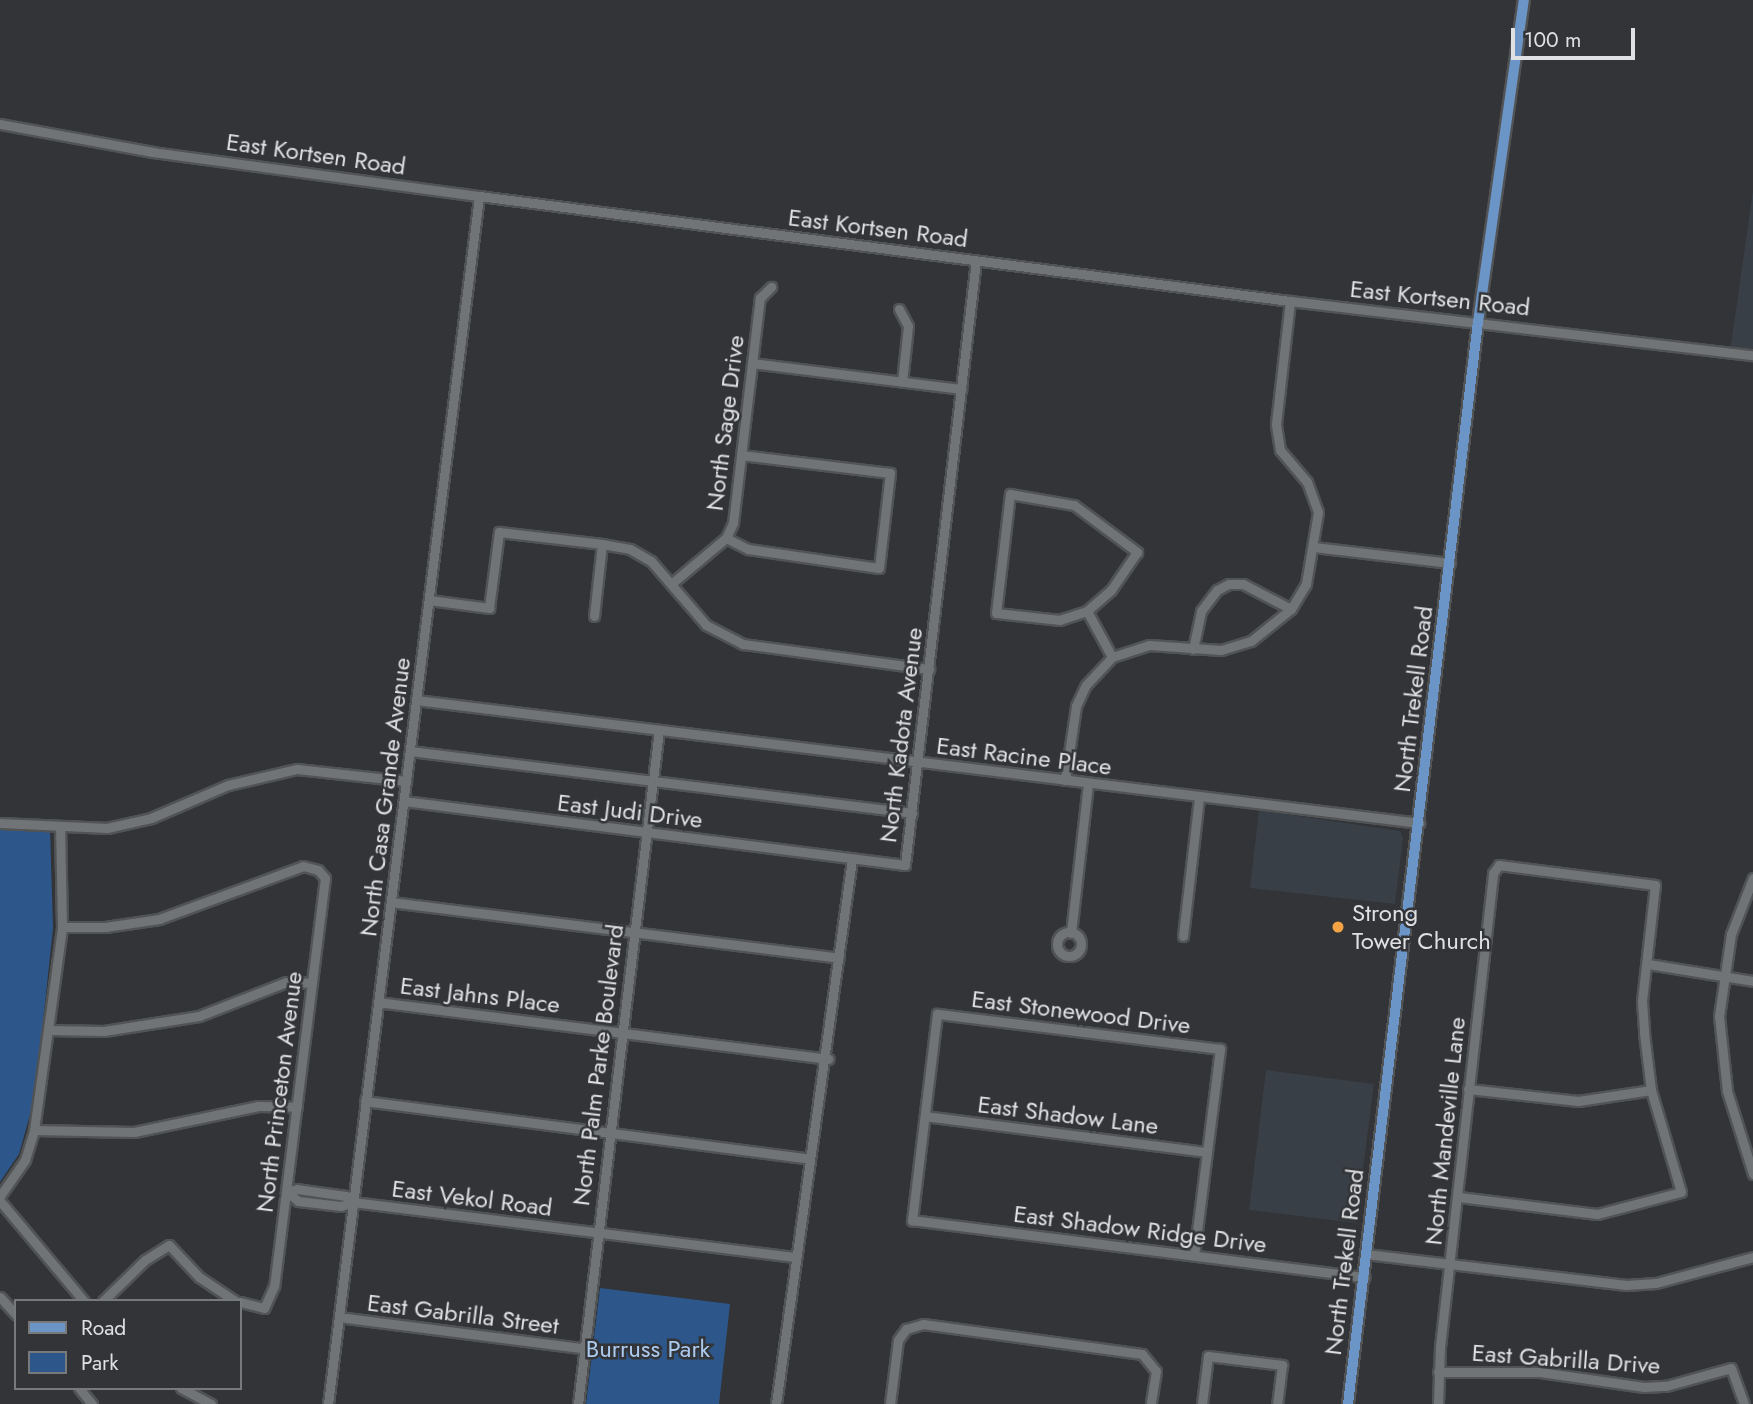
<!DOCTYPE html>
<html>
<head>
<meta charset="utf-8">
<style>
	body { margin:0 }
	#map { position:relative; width:1753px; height:1404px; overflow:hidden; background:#323437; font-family:Jost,sans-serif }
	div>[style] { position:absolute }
	.built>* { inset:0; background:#393f46 }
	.green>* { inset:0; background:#2d578a }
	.roads { filter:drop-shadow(2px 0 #515355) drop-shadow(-2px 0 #515355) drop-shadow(0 2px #515355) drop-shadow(0 -2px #515355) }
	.minor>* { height:9px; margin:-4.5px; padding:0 4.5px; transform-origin:4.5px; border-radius:4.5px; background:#717477 }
	.minor>.ring { margin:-4.5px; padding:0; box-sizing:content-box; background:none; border:9px solid #717477; border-radius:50% }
	.major>* { height:10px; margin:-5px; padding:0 5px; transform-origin:5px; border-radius:5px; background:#6c95c7 }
	.dots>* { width:19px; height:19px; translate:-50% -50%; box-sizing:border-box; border:4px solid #323437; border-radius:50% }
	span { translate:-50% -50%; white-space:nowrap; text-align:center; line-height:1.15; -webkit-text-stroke:5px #323437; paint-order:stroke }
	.street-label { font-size:24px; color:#dfe0e2 }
	.poi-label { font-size:24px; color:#dfe0e2 }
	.left { translate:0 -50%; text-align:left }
	.park-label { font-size:24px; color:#accaef }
	.legend { position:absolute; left:14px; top:1299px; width:228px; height:91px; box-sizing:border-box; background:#323437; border:2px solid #77797b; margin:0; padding:9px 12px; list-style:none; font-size:21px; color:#dfe0e2 }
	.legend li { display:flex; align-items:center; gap:14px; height:35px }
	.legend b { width:35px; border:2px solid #77797b }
	.scale { position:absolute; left:1511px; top:28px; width:124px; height:32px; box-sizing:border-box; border:4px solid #dfe0e2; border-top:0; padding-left:9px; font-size:21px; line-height:24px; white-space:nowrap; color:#dfe0e2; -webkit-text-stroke:5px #323437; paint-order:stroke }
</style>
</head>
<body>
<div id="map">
	<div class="built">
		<div style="clip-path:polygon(1753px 190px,1753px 355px,1730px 352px)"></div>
		<div style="clip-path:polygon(1259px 810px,1400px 831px,1403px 838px,1395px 904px,1250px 888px)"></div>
		<div style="clip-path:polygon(1266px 1070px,1374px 1084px,1356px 1223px,1249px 1210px)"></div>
	</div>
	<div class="green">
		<div style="clip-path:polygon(0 824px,50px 829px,53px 928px,35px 1097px,19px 1154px,0 1182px)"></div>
		<div style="clip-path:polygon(600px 1288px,730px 1304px,719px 1404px,586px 1404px)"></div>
	</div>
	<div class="roads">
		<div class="minor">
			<div style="left:0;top:124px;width:155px;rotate:10.4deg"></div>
			<div style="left:152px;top:152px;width:330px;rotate:7.7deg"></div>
			<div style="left:479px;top:196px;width:818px;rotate:7.38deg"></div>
			<div style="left:1290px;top:301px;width:466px;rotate:6.7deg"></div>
			<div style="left:899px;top:309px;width:19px;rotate:62deg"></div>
			<div style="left:908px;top:326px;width:56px;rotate:96.1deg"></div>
			<div style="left:752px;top:363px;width:211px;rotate:7.1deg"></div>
			<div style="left:1010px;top:494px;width:65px;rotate:9.8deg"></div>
			<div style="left:1074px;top:505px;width:79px;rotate:36.7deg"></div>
			<div style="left:1137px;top:552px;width:46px;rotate:124.4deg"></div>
			<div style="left:1111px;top:590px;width:32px;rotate:139deg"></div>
			<div style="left:1087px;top:611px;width:28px;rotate:162deg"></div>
			<div style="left:1060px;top:620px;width:64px;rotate:-173.8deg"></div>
			<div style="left:996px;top:613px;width:120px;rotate:-83.3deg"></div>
			<div style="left:726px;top:538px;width:25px;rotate:27deg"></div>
			<div style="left:748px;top:549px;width:132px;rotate:8.3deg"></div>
			<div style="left:879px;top:568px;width:96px;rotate:-83.4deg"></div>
			<div style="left:890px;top:473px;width:150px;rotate:-173.1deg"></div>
			<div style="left:1314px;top:547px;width:137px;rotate:6.7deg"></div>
			<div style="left:671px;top:584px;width:72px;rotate:-39.9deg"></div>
			<div style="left:726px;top:538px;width:17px;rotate:-65deg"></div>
			<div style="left:733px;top:523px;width:227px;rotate:-83.2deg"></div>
			<div style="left:760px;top:298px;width:16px;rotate:-45deg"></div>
			<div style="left:429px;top:600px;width:61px;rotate:7.6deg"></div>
			<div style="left:489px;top:608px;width:77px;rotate:-82.5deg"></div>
			<div style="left:499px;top:532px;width:104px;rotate:6.6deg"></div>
			<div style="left:602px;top:544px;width:28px;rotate:10deg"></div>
			<div style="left:630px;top:549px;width:24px;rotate:30deg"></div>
			<div style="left:651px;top:561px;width:84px;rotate:49.3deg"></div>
			<div style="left:706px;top:625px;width:42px;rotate:27.2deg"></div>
			<div style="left:743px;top:644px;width:188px;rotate:7.7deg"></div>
			<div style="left:1087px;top:611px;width:52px;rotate:61.5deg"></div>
			<div style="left:594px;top:616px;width:72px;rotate:-83.7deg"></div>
			<div style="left:1193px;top:649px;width:39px;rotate:-78deg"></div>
			<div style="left:1201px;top:611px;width:26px;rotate:-53deg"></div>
			<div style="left:1217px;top:590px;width:13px;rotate:-27deg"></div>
			<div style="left:1229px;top:584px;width:14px"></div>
			<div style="left:1243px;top:584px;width:54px;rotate:27.5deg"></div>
			<div style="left:416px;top:700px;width:1011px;rotate:6.99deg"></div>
			<div style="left:410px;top:751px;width:506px;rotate:7.04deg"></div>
			<div style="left:1065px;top:780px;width:75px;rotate:-81.5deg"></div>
			<div style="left:1076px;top:706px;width:23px;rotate:-65deg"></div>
			<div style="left:1086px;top:685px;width:38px;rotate:-47deg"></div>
			<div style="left:1112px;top:657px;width:39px;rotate:-18deg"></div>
			<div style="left:1149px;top:645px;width:72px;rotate:4deg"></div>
			<div style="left:1221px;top:650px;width:31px;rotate:-17deg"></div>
			<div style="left:1251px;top:641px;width:51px;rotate:-38.7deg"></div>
			<div style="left:1291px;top:609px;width:29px;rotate:-59deg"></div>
			<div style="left:1306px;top:584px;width:73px;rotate:-80.5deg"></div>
			<div style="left:1318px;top:512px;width:32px;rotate:-110deg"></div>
			<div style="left:1307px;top:482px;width:42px;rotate:-130.2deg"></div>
			<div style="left:1280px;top:450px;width:26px;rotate:-99deg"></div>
			<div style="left:1276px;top:424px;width:124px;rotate:-83.5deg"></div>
			<div style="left:404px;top:801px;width:505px;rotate:7.28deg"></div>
			<div style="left:905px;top:865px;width:608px;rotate:-83.3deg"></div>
			<div style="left:0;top:823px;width:107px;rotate:2.7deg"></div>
			<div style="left:107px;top:828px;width:45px;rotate:-12.8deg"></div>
			<div style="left:151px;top:818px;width:84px;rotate:-23.2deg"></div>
			<div style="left:228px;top:785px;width:71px;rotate:-13.1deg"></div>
			<div style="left:297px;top:769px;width:110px;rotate:6.3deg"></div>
			<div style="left:1753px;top:878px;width:60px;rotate:111.4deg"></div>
			<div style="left:1731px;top:934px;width:83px;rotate:98.3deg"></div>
			<div style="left:1719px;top:1016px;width:75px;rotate:83.9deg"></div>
			<div style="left:1727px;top:1091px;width:87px;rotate:72.6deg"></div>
			<div style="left:391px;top:902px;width:451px;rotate:7.1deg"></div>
			<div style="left:62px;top:927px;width:43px"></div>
			<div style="left:105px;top:927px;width:55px;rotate:-8.4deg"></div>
			<div style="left:159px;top:919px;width:153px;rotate:-20.2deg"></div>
			<div style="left:303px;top:866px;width:16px;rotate:15deg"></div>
			<div style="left:318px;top:870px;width:11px;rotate:49deg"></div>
			<div style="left:325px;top:878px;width:411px;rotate:97.1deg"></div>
			<div style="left:274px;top:1286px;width:24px;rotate:114deg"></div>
			<div style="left:264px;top:1308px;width:25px;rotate:-166deg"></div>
			<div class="ring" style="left:1057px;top:932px;width:15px;height:15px"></div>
			<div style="left:1071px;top:933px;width:151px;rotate:-83.5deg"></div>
			<div style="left:1183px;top:936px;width:140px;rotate:-83.4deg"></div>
			<div style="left:1648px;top:964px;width:106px;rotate:9.2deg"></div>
			<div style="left:378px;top:1002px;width:454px;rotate:7.2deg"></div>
			<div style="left:49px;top:1030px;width:55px;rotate:1deg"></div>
			<div style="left:104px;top:1031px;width:96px;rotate:-9deg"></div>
			<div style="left:199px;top:1016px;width:93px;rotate:-21.3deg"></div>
			<div style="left:286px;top:982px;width:24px;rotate:2deg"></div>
			<div style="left:1468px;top:1089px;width:111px;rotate:6.2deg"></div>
			<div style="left:1578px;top:1101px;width:74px;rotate:-8.6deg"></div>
			<div style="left:365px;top:1101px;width:448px;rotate:7.4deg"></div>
			<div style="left:925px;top:1116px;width:284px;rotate:7.3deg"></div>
			<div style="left:34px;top:1130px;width:100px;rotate:1.1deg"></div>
			<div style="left:134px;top:1132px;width:127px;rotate:-11.8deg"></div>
			<div style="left:258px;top:1106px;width:39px;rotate:1deg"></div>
			<div style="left:0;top:1196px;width:44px;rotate:-55.2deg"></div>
			<div style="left:25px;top:1160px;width:31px;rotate:-73deg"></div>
			<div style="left:34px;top:1130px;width:205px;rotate:-82.1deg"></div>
			<div style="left:62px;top:927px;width:101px;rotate:-91.1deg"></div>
			<div style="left:0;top:1201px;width:131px;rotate:50deg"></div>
			<div style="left:353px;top:1202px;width:9px;rotate:-139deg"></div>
			<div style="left:346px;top:1196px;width:49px;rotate:-171.9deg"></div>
			<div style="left:297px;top:1189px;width:10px;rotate:163deg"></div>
			<div style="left:287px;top:1192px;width:14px;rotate:39deg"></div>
			<div style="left:298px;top:1201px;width:43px;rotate:6.6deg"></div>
			<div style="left:341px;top:1206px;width:13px;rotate:-18deg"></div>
			<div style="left:353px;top:1202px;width:444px;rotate:7.1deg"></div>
			<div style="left:1366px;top:1254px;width:262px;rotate:6.8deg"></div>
			<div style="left:1626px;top:1285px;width:30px;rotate:-4deg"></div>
			<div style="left:1656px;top:1283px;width:100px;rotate:-15deg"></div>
			<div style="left:1194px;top:1255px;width:208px;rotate:-82.8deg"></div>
			<div style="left:1220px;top:1049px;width:285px;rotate:-172.9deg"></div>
			<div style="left:937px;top:1014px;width:208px;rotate:96.9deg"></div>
			<div style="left:912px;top:1220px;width:456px;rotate:7.2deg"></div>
			<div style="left:0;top:1297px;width:24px;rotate:48deg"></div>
			<div style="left:103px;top:1301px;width:59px;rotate:-44.3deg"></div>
			<div style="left:145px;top:1260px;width:28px;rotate:-32deg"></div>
			<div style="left:169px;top:1245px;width:44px;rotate:46.8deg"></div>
			<div style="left:199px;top:1277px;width:43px;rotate:33.7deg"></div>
			<div style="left:339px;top:1317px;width:245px;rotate:7.3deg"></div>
			<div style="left:1438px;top:1372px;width:102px"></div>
			<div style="left:1540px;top:1372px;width:105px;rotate:8.2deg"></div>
			<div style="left:1644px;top:1387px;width:22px;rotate:-3deg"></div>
			<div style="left:1666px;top:1386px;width:67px;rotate:-15.5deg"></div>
			<div style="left:1731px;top:1368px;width:38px;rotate:70deg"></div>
			<div style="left:79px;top:1388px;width:21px;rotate:51deg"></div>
			<div style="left:181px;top:1388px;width:34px;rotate:28deg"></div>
			<div style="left:328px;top:1404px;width:1217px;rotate:-82.87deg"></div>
			<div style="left:578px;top:1404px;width:679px;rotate:-83.15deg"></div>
			<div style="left:776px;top:1404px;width:550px;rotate:-82.06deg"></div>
			<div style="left:890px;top:1404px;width:64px;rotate:-82.9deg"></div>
			<div style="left:898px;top:1340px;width:14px;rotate:-54deg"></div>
			<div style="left:906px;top:1329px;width:18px;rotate:-16deg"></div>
			<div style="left:923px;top:1324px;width:221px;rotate:7.8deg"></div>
			<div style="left:1142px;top:1354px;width:22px;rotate:51deg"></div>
			<div style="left:1156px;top:1371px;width:33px;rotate:99deg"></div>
			<div style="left:1202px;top:1404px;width:48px;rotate:-82.9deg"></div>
			<div style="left:1208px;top:1356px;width:75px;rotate:6.9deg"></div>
			<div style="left:1282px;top:1365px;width:39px;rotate:97deg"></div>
			<div style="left:1438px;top:1404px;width:57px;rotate:-88deg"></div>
			<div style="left:1440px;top:1347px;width:477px;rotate:-83.6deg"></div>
			<div style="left:1493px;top:873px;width:10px;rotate:-53deg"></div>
			<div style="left:1499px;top:865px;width:157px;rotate:7.3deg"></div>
			<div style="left:1655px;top:885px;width:117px;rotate:96.4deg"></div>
			<div style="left:1642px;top:1001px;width:32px;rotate:86deg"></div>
			<div style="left:1644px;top:1033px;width:57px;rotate:83deg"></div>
			<div style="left:1651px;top:1090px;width:106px;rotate:73.6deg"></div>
			<div style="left:1681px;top:1192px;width:87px;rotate:165.3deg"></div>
			<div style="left:1597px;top:1214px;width:139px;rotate:-173deg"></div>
		</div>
		<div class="major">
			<div style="left:1348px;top:1404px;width:1090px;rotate:-83.15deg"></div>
			<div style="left:1478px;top:322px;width:325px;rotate:-81.9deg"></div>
		</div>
	</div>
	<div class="dots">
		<div style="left:1338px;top:927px;background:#f4a344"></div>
	</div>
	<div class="street-label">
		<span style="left:316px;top:154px;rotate:8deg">East Kortsen Road</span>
		<span style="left:878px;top:228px;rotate:7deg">East Kortsen Road</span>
		<span style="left:1440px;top:298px;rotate:6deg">East Kortsen Road</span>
		<span style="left:725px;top:423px;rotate:-83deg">North Sage Drive</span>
		<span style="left:1413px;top:699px;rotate:-83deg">North Trekell Road</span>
		<span style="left:901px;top:735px;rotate:-83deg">North Kadota Avenue</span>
		<span style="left:1024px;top:756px;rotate:7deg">East Racine Place</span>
		<span style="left:385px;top:797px;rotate:-83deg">North Casa Grande Avenue</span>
		<span style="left:630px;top:811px;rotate:7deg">East Judi Drive</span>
		<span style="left:480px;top:995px;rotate:7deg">East Jahns Place</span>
		<span style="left:1081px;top:1012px;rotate:7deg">East Stonewood Drive</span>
		<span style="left:598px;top:1065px;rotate:-83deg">North Palm Parke Boulevard</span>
		<span style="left:279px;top:1092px;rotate:-83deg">North Princeton Avenue</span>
		<span style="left:1068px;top:1115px;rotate:7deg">East Shadow Lane</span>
		<span style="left:1445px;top:1131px;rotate:-84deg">North Mandeville Lane</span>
		<span style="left:472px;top:1198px;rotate:7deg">East Vekol Road</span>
		<span style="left:1140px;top:1229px;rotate:7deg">East Shadow Ridge Drive</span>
		<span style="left:1344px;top:1262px;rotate:-83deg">North Trekell Road</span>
		<span style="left:463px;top:1314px;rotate:7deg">East Gabrilla Street</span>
		<span style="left:1566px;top:1359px;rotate:4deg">East Gabrilla Drive</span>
	</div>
	<div class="poi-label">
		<span class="left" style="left:1352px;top:927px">Strong<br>Tower Church</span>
	</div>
	<div class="park-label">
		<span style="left:648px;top:1349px">Burruss Park</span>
	</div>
	<ul class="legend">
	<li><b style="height:9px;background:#6c95c7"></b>Road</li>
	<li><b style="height:19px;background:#2d578a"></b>Park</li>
	</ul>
	<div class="scale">100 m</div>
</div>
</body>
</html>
